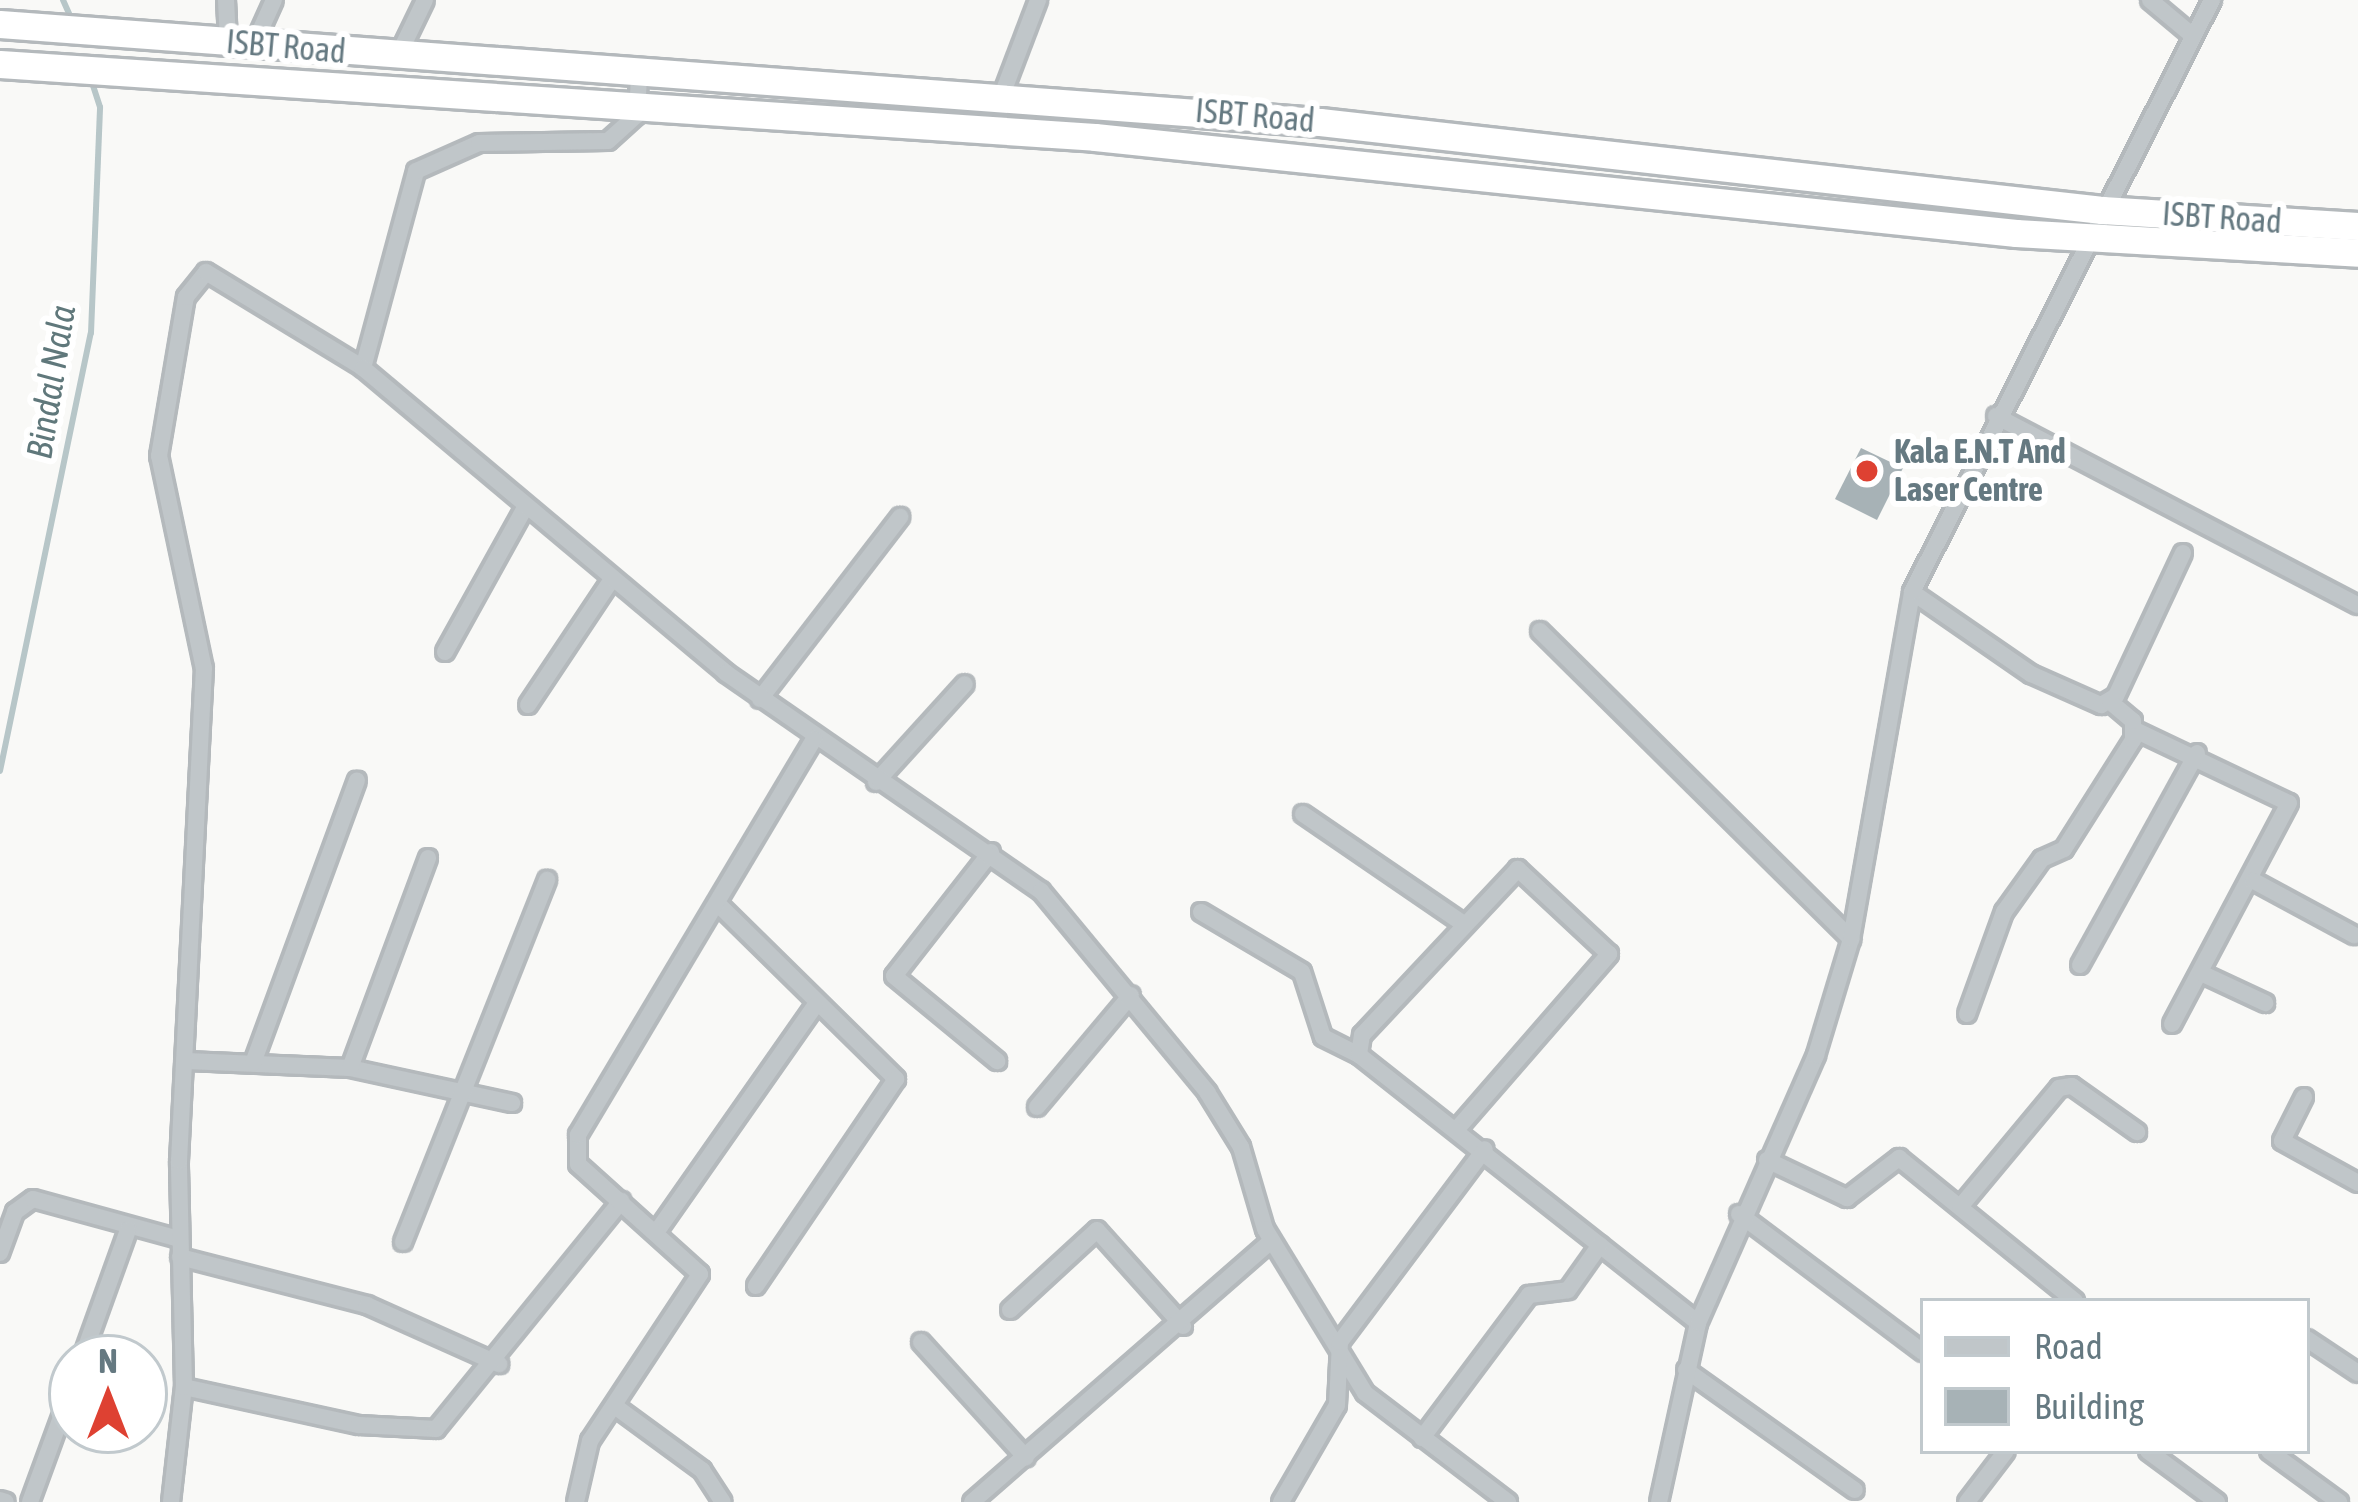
<!DOCTYPE html>
<html>
<head>
<meta charset="utf-8">
<style>
	body { margin:0 }
	#map { position:relative; width:2358px; height:1502px; overflow:hidden; background:#f9f9f7; font-family:"Asap Condensed",sans-serif }
	div>[style] { position:absolute }
	.stream>* { height:6px; margin:-3px; padding:0 3px; transform-origin:3px; border-radius:3px; background:#b7c6c8 }
	.building>* { inset:0; background:#a7b2b6 }
	.roads { filter:drop-shadow(3px 0 #b4b9bc) drop-shadow(-3px 0 #b4b9bc) drop-shadow(0 3px #b4b9bc) drop-shadow(0 -3px #b4b9bc) }
	.minor>* { height:16px; margin:-8px; padding:0 8px; transform-origin:8px; border-radius:8px; background:#c0c6c9 }
	.trunk>* { height:27px; margin:-13.5px; padding:0 13.5px; transform-origin:13.5px; border-radius:13.5px; background:#fff }
	.dots>* { width:33px; height:33px; translate:-50% -50%; box-sizing:border-box; border:6px solid #fff; border-radius:50% }
	span { translate:-50% -50%; white-space:nowrap; text-align:center; line-height:1.15; -webkit-text-stroke:12px #fff; paint-order:stroke }
	.street-label { font-size:33px; color:#657981 }
	.poi-label { font-size:33px; color:#657981; font-weight:700 }
	.left { translate:0 -50%; text-align:left }
	.water-label { font-size:36px; color:#60787b; font-style:italic }
	.legend { position:absolute; left:1920px; top:1298px; width:390px; height:156px; box-sizing:border-box; background:#fff; border:3px solid #c1c9cd; margin:0; padding:15px 21px; list-style:none; font-size:36px; color:#657981 }
	.legend li { display:flex; align-items:center; gap:24px; height:60px }
	.legend b { width:60px; border:3px solid #c1c9cd }
	.north { position:absolute; left:48px; top:1334px; width:120px; height:120px; box-sizing:border-box; background:#fff; border:3px solid #c1c9cd; border-radius:50%; rotate:0deg; font-size:33px; font-weight:700; line-height:48px; text-align:center; color:#657981 }
	.north::after { content:''; display:block; margin:auto; width:42px; height:54px; background:#de4132; clip-path:polygon(50% 0,100% 100%,50% 72%,0 100%) }
</style>
</head>
<body>
<div id="map">
	<div class="stream">
		<div style="left:63px;top:0;width:20px;rotate:66deg"></div>
		<div style="left:0;top:771px;width:447px;rotate:-78.3deg"></div>
		<div style="left:91px;top:333px;width:226px;rotate:-87.7deg"></div>
		<div style="left:100px;top:107px;width:32px;rotate:-108deg"></div>
	</div>
	<div class="building">
		<div style="clip-path:polygon(1861px 448px,1903px 468px,1877px 520px,1835px 499px)"></div>
	</div>
	<div class="roads">
		<div class="minor">
			<div style="left:226px;top:0;width:41px;rotate:87.2deg"></div>
			<div style="left:2150px;top:0;width:56px;rotate:39.9deg"></div>
			<div style="left:255px;top:42px;width:46px;rotate:-65.7deg"></div>
			<div style="left:397px;top:58px;width:64px;rotate:-64.2deg"></div>
			<div style="left:1002px;top:95px;width:102px;rotate:-69.2deg"></div>
			<div style="left:363px;top:368px;width:204px;rotate:-74.9deg"></div>
			<div style="left:416px;top:171px;width:69px;rotate:-24deg"></div>
			<div style="left:479px;top:143px;width:129px;rotate:-0.9deg"></div>
			<div style="left:608px;top:141px;width:39px;rotate:-42deg"></div>
			<div style="left:637px;top:115px;width:36px;rotate:-87deg"></div>
			<div style="left:1996px;top:416px;width:408px;rotate:27.6deg"></div>
			<div style="left:1912px;top:592px;width:145px;rotate:34.6deg"></div>
			<div style="left:2031px;top:674px;width:77px;rotate:23.9deg"></div>
			<div style="left:2101px;top:705px;width:17px;rotate:-31deg"></div>
			<div style="left:2116px;top:696px;width:158px;rotate:-64.9deg"></div>
			<div style="left:1540px;top:631px;width:438px;rotate:44.7deg"></div>
			<div style="left:445px;top:652px;width:161px;rotate:-61deg"></div>
			<div style="left:760px;top:699px;width:230px;rotate:-52.4deg"></div>
			<div style="left:528px;top:705px;width:148px;rotate:-56.3deg"></div>
			<div style="left:2135px;top:730px;width:170px;rotate:25.4deg"></div>
			<div style="left:2289px;top:803px;width:250px;rotate:117.9deg"></div>
			<div style="left:876px;top:782px;width:132px;rotate:-47.8deg"></div>
			<div style="left:1303px;top:814px;width:191px;rotate:34.4deg"></div>
			<div style="left:991px;top:852px;width:157px;rotate:128deg"></div>
			<div style="left:894px;top:976px;width:134px;rotate:39.5deg"></div>
			<div style="left:2254px;top:881px;width:114px;rotate:28.4deg"></div>
			<div style="left:718px;top:904px;width:250px;rotate:44.5deg"></div>
			<div style="left:896px;top:1079px;width:250px;rotate:124.1deg"></div>
			<div style="left:1201px;top:912px;width:117px;rotate:30.7deg"></div>
			<div style="left:1302px;top:972px;width:68px;rotate:72.1deg"></div>
			<div style="left:1323px;top:1037px;width:40px;rotate:26.6deg"></div>
			<div style="left:2080px;top:965px;width:242px;rotate:-61.1deg"></div>
			<div style="left:2201px;top:973px;width:71px;rotate:25.1deg"></div>
			<div style="left:1967px;top:1014px;width:109px;rotate:-70.1deg"></div>
			<div style="left:2004px;top:912px;width:65px;rotate:-54.4deg"></div>
			<div style="left:2042px;top:859px;width:24px;rotate:-24deg"></div>
			<div style="left:2064px;top:849px;width:129px;rotate:-57.7deg"></div>
			<div style="left:2133px;top:740px;width:19px;rotate:-90deg"></div>
			<div style="left:2133px;top:721px;width:30px;rotate:-140deg"></div>
			<div style="left:187px;top:1061px;width:163px;rotate:2.5deg"></div>
			<div style="left:350px;top:1068px;width:166px;rotate:12.2deg"></div>
			<div style="left:253px;top:1063px;width:301px;rotate:-69.8deg"></div>
			<div style="left:350px;top:1068px;width:224px;rotate:-69.6deg"></div>
			<div style="left:2304px;top:1097px;width:49px;rotate:116.6deg"></div>
			<div style="left:2282px;top:1141px;width:87px;rotate:28.9deg"></div>
			<div style="left:1037px;top:1107px;width:146px;rotate:-50deg"></div>
			<div style="left:1457px;top:1129px;width:232px;rotate:-49deg"></div>
			<div style="left:1609px;top:954px;width:125px;rotate:-137deg"></div>
			<div style="left:1518px;top:869px;width:228px;rotate:133.2deg"></div>
			<div style="left:1362px;top:1035px;width:20px;rotate:99deg"></div>
			<div style="left:1359px;top:1055px;width:432px;rotate:38.3deg"></div>
			<div style="left:1767px;top:1160px;width:89px;rotate:25.4deg"></div>
			<div style="left:1847px;top:1198px;width:66px;rotate:-37.6deg"></div>
			<div style="left:1899px;top:1158px;width:227px;rotate:39.1deg"></div>
			<div style="left:1960px;top:1207px;width:155px;rotate:-50.2deg"></div>
			<div style="left:2059px;top:1088px;width:13px;rotate:-9deg"></div>
			<div style="left:2072px;top:1086px;width:80px;rotate:35.3deg"></div>
			<div style="left:1739px;top:1214px;width:230px;rotate:36.9deg"></div>
			<div style="left:660px;top:1227px;width:270px;rotate:-55deg"></div>
			<div style="left:403px;top:1242px;width:390px;rotate:-68.3deg"></div>
			<div style="left:0;top:1253px;width:44px;rotate:-69.9deg"></div>
			<div style="left:15px;top:1212px;width:22px;rotate:-36deg"></div>
			<div style="left:33px;top:1199px;width:151px;rotate:15.3deg"></div>
			<div style="left:180px;top:1257px;width:193px;rotate:14.4deg"></div>
			<div style="left:367px;top:1305px;width:145px;rotate:24.1deg"></div>
			<div style="left:1010px;top:1310px;width:118px;rotate:-42.6deg"></div>
			<div style="left:1097px;top:1230px;width:129px;rotate:48.1deg"></div>
			<div style="left:2307px;top:1339px;width:61px;rotate:33.7deg"></div>
			<div style="left:921px;top:1342px;width:156px;rotate:47.8deg"></div>
			<div style="left:82px;top:1358px;width:136px;rotate:-70.2deg"></div>
			<div style="left:1686px;top:1370px;width:207px;rotate:35.4deg"></div>
			<div style="left:184px;top:1387px;width:179px;rotate:12.3deg"></div>
			<div style="left:359px;top:1425px;width:77px;rotate:3deg"></div>
			<div style="left:436px;top:1429px;width:294px;rotate:-50.9deg"></div>
			<div style="left:616px;top:1407px;width:107px;rotate:36.2deg"></div>
			<div style="left:702px;top:1470px;width:38px;rotate:57deg"></div>
			<div style="left:1422px;top:1438px;width:179px;rotate:-53.2deg"></div>
			<div style="left:1529px;top:1295px;width:39px;rotate:-7deg"></div>
			<div style="left:1568px;top:1290px;width:55px;rotate:-54.6deg"></div>
			<div style="left:2148px;top:1451px;width:86px;rotate:36.5deg"></div>
			<div style="left:2269px;top:1451px;width:87px;rotate:36.1deg"></div>
			<div style="left:0;top:1500px;width:6px;rotate:18deg"></div>
			<div style="left:30px;top:1502px;width:122px;rotate:-69.9deg"></div>
			<div style="left:171px;top:1502px;width:116px;rotate:-83.6deg"></div>
			<div style="left:184px;top:1387px;width:226px;rotate:-91.3deg"></div>
			<div style="left:179px;top:1161px;width:493px;rotate:-87.1deg"></div>
			<div style="left:204px;top:669px;width:218px;rotate:-101.9deg"></div>
			<div style="left:159px;top:456px;width:161px;rotate:-80.4deg"></div>
			<div style="left:186px;top:297px;width:32px;rotate:-51deg"></div>
			<div style="left:206px;top:272px;width:184px;rotate:31.4deg"></div>
			<div style="left:363px;top:368px;width:474px;rotate:40deg"></div>
			<div style="left:726px;top:673px;width:383px;rotate:34.7deg"></div>
			<div style="left:1041px;top:891px;width:261px;rotate:50.4deg"></div>
			<div style="left:1207px;top:1092px;width:65px;rotate:58.3deg"></div>
			<div style="left:1241px;top:1147px;width:85px;rotate:73.7deg"></div>
			<div style="left:1265px;top:1229px;width:192px;rotate:58.6deg"></div>
			<div style="left:1365px;top:1393px;width:180px;rotate:37.3deg"></div>
			<div style="left:576px;top:1502px;width:63px;rotate:-77.1deg"></div>
			<div style="left:590px;top:1441px;width:200px;rotate:-56.6deg"></div>
			<div style="left:700px;top:1274px;width:164px;rotate:-138deg"></div>
			<div style="left:578px;top:1164px;width:29px;rotate:-90deg"></div>
			<div style="left:578px;top:1135px;width:461px;rotate:-59.2deg"></div>
			<div style="left:972px;top:1502px;width:397px;rotate:-41.1deg"></div>
			<div style="left:1281px;top:1502px;width:112px;rotate:-60deg"></div>
			<div style="left:1337px;top:1405px;width:63px;rotate:-87.3deg"></div>
			<div style="left:1340px;top:1342px;width:241px;rotate:-53.1deg"></div>
			<div style="left:1659px;top:1502px;width:183px;rotate:-77.7deg"></div>
			<div style="left:1698px;top:1323px;width:293px;rotate:-66.2deg"></div>
			<div style="left:1816px;top:1055px;width:121px;rotate:-73.2deg"></div>
			<div style="left:1851px;top:939px;width:352px;rotate:-80deg"></div>
			<div style="left:1912px;top:592px;width:664px;rotate:-63.13deg"></div>
			<div style="left:1967px;top:1502px;width:64px;rotate:-52.6deg"></div>
		</div>
		<div class="trunk">
			<div style="left:0;top:24px;width:1324px;rotate:4.25deg"></div>
			<div style="left:1320px;top:122px;width:787px;rotate:6.42deg"></div>
			<div style="left:2102px;top:210px;width:256px;rotate:3.6deg"></div>
			<div style="left:0;top:64px;width:1097px;rotate:3.81deg"></div>
			<div style="left:1095px;top:137px;width:926px;rotate:5.95deg"></div>
			<div style="left:2016px;top:233px;width:343px;rotate:3.3deg"></div>
		</div>
	</div>
	<div class="dots">
		<div style="left:1867px;top:471px;background:#de4132"></div>
	</div>
	<div class="street-label">
		<span style="left:286px;top:47px;rotate:5deg">ISBT Road</span>
		<span style="left:1255px;top:116px;rotate:5deg">ISBT Road</span>
		<span style="left:2222px;top:218px;rotate:4deg">ISBT Road</span>
	</div>
	<div class="poi-label">
		<span class="left" style="left:1894px;top:471px">Kala E.N.T And<br>Laser Centre</span>
	</div>
	<div class="water-label">
		<span style="left:51px;top:382px;rotate:-81deg">Bindal Nala</span>
	</div>
	<ul class="legend">
	<li><b style="height:15px;background:#c0c6c9"></b>Road</li>
	<li><b style="height:33px;background:#a7b2b6"></b>Building</li>
	</ul>
	<div class="north">N</div>
</div>
</body>
</html>
